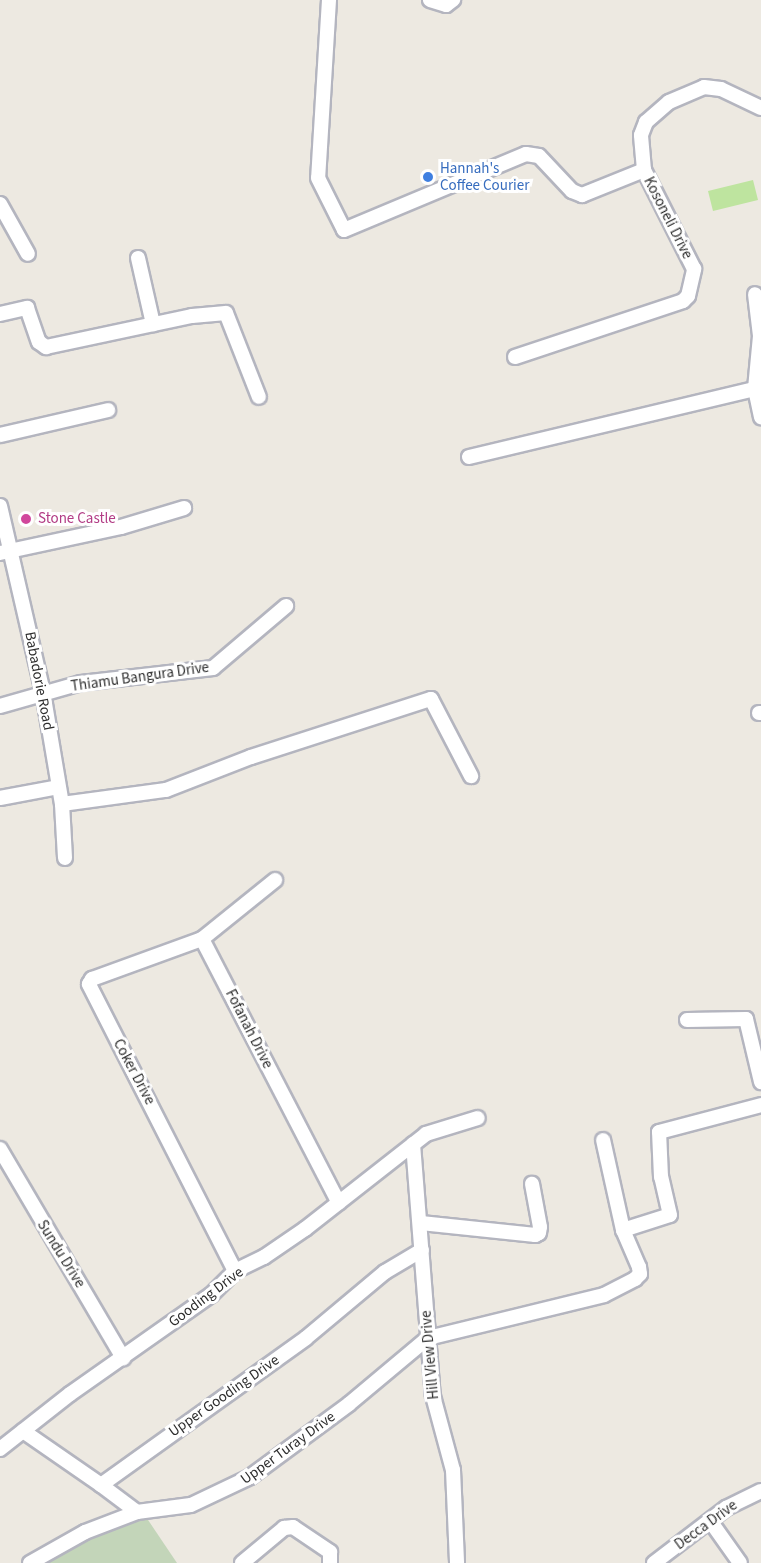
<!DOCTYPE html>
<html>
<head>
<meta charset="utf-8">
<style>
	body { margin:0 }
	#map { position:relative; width:761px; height:1563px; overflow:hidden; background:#ede9e1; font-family:"Source Sans 3",sans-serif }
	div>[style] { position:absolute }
	.cemetery>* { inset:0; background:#c3d5b9 }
	.pitch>* { inset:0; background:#bee49f }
	.roads { filter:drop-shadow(2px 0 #b4b5bf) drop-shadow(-2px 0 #b4b5bf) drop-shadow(0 2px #b4b5bf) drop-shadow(0 -2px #b4b5bf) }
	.minor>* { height:14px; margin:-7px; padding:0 7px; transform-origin:7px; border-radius:7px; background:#fff }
	.dots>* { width:16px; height:16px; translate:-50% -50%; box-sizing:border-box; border:3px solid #fff; border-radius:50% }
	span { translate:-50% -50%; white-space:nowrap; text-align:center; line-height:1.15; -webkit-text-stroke:6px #fff; paint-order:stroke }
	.shop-label { font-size:15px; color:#366cbe }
	.left { translate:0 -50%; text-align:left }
	.street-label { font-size:15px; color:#2d2d2d }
	.hotel-label { font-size:15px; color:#b23c85 }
</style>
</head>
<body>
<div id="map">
	<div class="cemetery">
		<div style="clip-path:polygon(144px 1514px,177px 1563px,40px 1563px,81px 1538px)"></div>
	</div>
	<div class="pitch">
		<div style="clip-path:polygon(753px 180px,758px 200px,713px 211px,708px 191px)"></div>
	</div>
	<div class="roads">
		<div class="minor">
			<div style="left:329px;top:0;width:178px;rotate:93.5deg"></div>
			<div style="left:318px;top:178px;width:58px;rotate:63.4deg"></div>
			<div style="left:344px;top:230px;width:197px;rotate:-22.7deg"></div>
			<div style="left:526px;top:154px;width:13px;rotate:9deg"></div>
			<div style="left:539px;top:156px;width:48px;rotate:46.7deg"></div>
			<div style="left:572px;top:191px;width:11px;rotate:22deg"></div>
			<div style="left:582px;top:195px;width:67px;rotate:-22deg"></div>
			<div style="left:430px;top:0;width:17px;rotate:17deg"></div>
			<div style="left:446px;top:5px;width:9px;rotate:-36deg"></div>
			<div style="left:0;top:204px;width:57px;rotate:60.8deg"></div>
			<div style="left:138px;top:258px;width:68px;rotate:77.2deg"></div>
			<div style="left:0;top:314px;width:28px;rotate:-13deg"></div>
			<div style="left:27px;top:308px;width:36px;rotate:71deg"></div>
			<div style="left:39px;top:342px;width:9px;rotate:36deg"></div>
			<div style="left:46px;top:347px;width:149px;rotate:-12deg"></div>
			<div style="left:192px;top:316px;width:34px;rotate:-5deg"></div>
			<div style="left:226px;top:313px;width:90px;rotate:68.6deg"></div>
			<div style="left:515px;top:357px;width:177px;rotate:-18.4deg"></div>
			<div style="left:683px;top:301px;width:7px;rotate:-45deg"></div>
			<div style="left:688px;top:296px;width:28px;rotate:-77deg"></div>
			<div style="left:694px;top:269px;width:111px;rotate:-116.8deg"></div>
			<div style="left:644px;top:170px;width:35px;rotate:-95deg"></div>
			<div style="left:641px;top:135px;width:14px;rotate:-69deg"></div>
			<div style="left:646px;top:122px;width:30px;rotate:-41deg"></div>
			<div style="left:669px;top:102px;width:38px;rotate:-23deg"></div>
			<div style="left:704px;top:87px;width:17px;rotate:7deg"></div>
			<div style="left:721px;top:89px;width:44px;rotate:25.4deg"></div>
			<div style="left:755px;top:389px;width:53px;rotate:-84.6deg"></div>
			<div style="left:760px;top:336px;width:42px;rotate:-96.8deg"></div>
			<div style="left:0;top:435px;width:111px;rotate:-13deg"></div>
			<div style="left:469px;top:457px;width:294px;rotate:-13.4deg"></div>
			<div style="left:755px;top:389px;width:29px;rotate:78deg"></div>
			<div style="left:0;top:506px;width:191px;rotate:77deg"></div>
			<div style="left:43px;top:692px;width:114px;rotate:80.4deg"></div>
			<div style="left:62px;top:804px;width:54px;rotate:86.8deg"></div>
			<div style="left:0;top:553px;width:124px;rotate:-12.1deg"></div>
			<div style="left:121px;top:527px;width:66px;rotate:-16.8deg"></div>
			<div style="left:0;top:706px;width:84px;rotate:-15.9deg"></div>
			<div style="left:81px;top:683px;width:133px;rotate:-6.5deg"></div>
			<div style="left:213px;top:668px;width:96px;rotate:-40.3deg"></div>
			<div style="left:759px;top:713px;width:2px"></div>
			<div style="left:0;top:798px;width:59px;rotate:-10.7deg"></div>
			<div style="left:62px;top:804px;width:105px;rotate:-7.7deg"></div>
			<div style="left:166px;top:790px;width:91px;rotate:-21.2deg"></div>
			<div style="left:251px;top:757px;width:189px;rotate:-17.9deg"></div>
			<div style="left:431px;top:699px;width:87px;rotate:62.5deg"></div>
			<div style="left:202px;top:939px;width:297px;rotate:62.6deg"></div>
			<div style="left:687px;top:1020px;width:59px;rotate:-1deg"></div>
			<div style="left:746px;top:1019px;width:65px;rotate:76.6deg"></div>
			<div style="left:413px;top:1144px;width:253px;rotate:85.5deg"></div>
			<div style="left:433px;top:1396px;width:77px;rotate:74.9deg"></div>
			<div style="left:453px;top:1470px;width:93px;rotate:87.5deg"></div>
			<div style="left:0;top:1149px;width:243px;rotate:59.5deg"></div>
			<div style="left:421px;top:1223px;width:115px;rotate:6deg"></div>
			<div style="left:535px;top:1235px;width:4px;rotate:-27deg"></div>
			<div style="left:539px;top:1233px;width:6px;rotate:-81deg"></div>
			<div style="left:540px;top:1227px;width:44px;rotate:-100.5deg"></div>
			<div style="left:623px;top:1230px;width:49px;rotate:-17.7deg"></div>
			<div style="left:670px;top:1215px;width:39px;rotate:-103deg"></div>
			<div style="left:661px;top:1177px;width:45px;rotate:-92.5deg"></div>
			<div style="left:659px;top:1132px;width:106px;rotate:-14.8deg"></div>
			<div style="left:235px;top:1271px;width:322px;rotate:-117deg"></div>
			<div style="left:89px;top:984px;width:6px;rotate:-59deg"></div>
			<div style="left:92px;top:979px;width:117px;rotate:-20deg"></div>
			<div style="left:202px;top:939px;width:94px;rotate:-38.9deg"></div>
			<div style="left:23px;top:1431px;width:95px;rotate:34.7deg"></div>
			<div style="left:101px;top:1485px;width:252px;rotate:-35.6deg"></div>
			<div style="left:306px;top:1338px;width:103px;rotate:-39.9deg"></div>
			<div style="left:385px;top:1272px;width:43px;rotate:-30.7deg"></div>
			<div style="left:0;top:1449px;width:89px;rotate:-38.2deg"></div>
			<div style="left:70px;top:1394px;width:172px;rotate:-35.1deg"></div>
			<div style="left:211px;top:1295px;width:34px;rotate:-45deg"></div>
			<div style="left:235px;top:1271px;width:32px;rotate:-26deg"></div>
			<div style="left:264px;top:1257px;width:50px;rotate:-34.3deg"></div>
			<div style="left:305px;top:1229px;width:154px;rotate:-38.1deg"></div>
			<div style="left:426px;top:1134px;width:54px;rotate:-17.1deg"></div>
			<div style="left:101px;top:1485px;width:45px;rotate:36.9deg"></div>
			<div style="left:137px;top:1512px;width:54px;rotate:-7.4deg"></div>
			<div style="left:191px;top:1505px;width:65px;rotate:-25.4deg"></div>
			<div style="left:250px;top:1477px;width:123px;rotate:-36.4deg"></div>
			<div style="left:349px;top:1404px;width:103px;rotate:-39.9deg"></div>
			<div style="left:428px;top:1338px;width:181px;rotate:-13.7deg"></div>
			<div style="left:604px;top:1295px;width:35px;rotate:-27deg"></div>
			<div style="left:635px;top:1279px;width:7px;rotate:-45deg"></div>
			<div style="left:640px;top:1274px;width:7px;rotate:-98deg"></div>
			<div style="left:639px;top:1267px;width:40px;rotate:-113.4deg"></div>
			<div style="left:623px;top:1230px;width:92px;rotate:-102.5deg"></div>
			<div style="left:711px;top:1522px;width:50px;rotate:54.7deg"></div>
			<div style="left:30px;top:1563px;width:63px;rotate:-29.4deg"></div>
			<div style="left:85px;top:1532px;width:56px;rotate:-21deg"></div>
			<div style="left:242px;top:1563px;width:55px;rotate:-39.8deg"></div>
			<div style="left:284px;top:1528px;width:9px;rotate:-6deg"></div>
			<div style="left:293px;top:1527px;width:45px;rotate:34deg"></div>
			<div style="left:330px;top:1552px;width:11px;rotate:90deg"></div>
			<div style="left:654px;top:1563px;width:91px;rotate:-37.4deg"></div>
			<div style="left:726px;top:1508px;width:39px;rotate:-26deg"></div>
		</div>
	</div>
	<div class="dots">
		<div style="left:428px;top:177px;background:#3f7fe0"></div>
		<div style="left:26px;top:519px;background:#d1479c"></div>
	</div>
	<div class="shop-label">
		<span class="left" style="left:440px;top:177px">Hannah's<br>Coffee Courier</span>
	</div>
	<div class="street-label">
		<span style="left:668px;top:218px;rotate:63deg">Kosoneli Drive</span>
		<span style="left:140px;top:677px;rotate:-8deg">Thiamu Bangura Drive</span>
		<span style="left:39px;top:681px;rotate:79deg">Babadorie Road</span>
		<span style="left:249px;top:1029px;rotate:63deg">Fofanah Drive</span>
		<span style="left:134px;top:1072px;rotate:62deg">Coker Drive</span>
		<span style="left:61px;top:1254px;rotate:58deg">Sundu Drive</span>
		<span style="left:206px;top:1297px;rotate:-37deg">Gooding Drive</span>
		<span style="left:430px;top:1355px;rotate:-95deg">Hill View Drive</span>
		<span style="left:224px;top:1396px;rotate:-35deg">Upper Gooding Drive</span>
		<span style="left:288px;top:1448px;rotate:-36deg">Upper Turay Drive</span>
		<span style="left:706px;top:1525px;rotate:-36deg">Decca Drive</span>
	</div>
	<div class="hotel-label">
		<span class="left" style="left:38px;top:519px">Stone Castle</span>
	</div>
</div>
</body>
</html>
